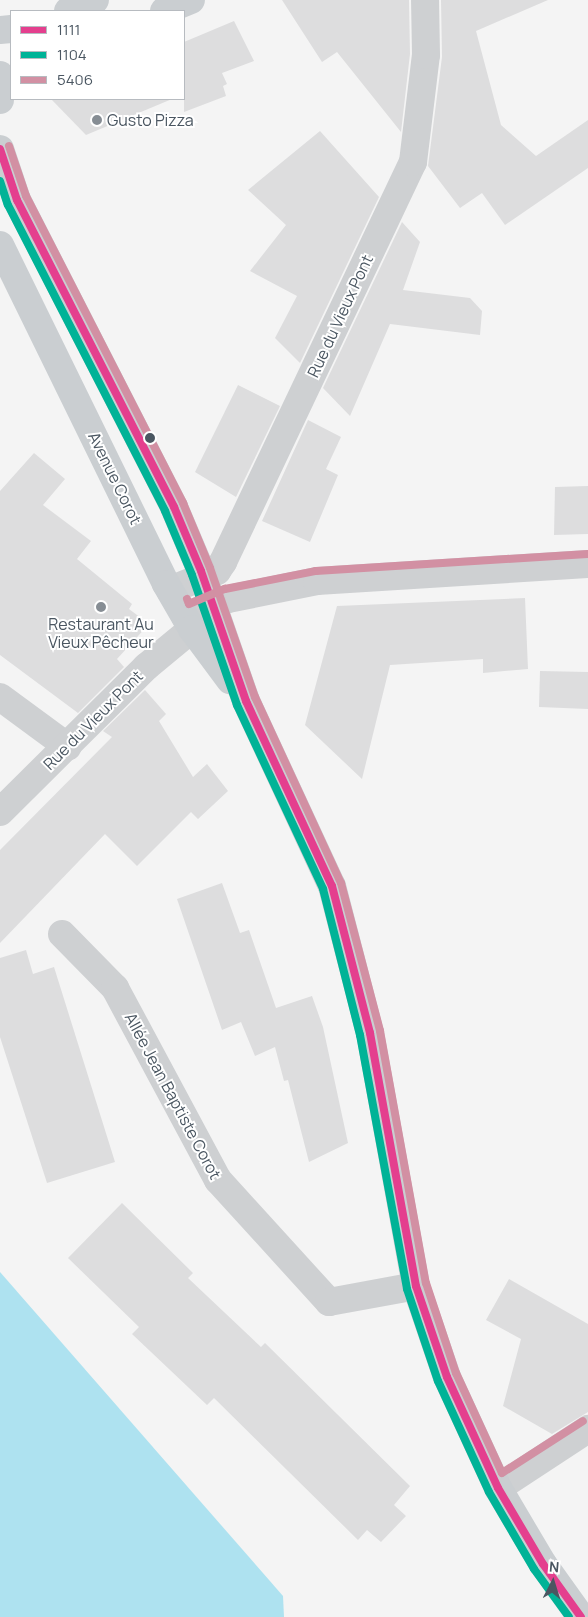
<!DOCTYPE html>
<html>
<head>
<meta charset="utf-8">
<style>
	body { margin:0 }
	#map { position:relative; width:588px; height:1617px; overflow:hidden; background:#f4f4f4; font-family:Manrope,sans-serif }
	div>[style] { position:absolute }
	.water>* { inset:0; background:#aee2f0 }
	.building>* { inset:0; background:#ddddde }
	.minor>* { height:28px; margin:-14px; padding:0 14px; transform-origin:14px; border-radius:14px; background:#ced0d2 }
	.major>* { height:28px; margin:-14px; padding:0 14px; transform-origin:14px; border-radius:14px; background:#caced1 }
	.bus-1>* { height:8px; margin:-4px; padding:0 4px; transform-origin:4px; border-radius:4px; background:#e43f8e }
	.bus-2>* { height:8px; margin:-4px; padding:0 4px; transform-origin:4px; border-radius:4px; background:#00b397 }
	.bus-3>* { height:8px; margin:-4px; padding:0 4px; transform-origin:4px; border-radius:4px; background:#d290a3 }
	.dots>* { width:14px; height:14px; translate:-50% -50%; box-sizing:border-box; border:2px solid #fff; border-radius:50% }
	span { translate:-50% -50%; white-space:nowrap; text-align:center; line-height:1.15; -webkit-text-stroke:4px #fff; paint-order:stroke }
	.poi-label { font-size:16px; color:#4a5661 }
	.left { translate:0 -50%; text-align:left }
	.street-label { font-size:16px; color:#4a5661 }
	.legend { position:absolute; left:10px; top:10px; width:175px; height:90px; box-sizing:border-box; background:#fff; border:1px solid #b7bbc0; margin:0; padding:6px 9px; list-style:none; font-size:15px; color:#4a5661 }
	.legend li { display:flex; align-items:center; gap:10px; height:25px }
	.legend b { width:25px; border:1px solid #b7bbc0 }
	.north { position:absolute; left:528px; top:1557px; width:50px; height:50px; -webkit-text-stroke:4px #fff; paint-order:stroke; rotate:5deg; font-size:14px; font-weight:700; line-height:20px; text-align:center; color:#4a5661 }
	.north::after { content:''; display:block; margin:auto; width:18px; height:22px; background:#4a5661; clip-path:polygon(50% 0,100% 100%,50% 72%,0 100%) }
</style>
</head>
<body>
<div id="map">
	<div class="water">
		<div style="clip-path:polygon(0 1272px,283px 1596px,284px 1617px,0 1617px)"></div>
	</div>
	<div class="building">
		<div style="clip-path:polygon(282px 0,409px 0,410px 54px,401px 132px,337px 52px,322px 62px)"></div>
		<div style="clip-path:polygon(441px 0,548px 0,476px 31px,501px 125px,536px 156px,588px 120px,588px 168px,505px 225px,482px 193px,460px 208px,428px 166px,442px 57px)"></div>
		<div style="clip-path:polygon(234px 21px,254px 61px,222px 73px,227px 84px,223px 86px,226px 96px,184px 112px,184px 42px)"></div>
		<div style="clip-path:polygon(51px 99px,172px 99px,86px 135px)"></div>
		<div style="clip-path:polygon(320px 131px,379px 197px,300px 363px,275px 338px,297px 296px,250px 271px,286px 225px,248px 190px)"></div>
		<div style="clip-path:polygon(402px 222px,420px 242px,403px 290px,470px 298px,482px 311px,480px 335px,390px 324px,350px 416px,323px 388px)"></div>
		<div style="clip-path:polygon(238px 385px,280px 406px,236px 497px,195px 472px)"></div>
		<div style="clip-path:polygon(308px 420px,341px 437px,326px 469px,338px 475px,310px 542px,262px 521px)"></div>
		<div style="clip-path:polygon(34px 453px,65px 479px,43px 505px,91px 541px,77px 559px,132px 604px,129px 609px,149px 624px,117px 659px,124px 667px,78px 713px,0 655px,0 491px)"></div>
		<div style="clip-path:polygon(588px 486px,588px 534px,554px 535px,555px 487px)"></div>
		<div style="clip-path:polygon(525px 598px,528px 669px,483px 673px,483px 659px,390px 665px,362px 779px,305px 725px,337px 606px)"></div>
		<div style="clip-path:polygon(540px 671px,588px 672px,588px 709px,539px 707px)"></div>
		<div style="clip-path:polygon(145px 690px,166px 714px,159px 721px,193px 777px,207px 764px,228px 791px,198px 819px,191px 812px,137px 866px,105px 834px,0 943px,0 850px,112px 737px,103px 731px)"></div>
		<div style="clip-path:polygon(222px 883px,240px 933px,249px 930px,276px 1008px,312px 996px,323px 1027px,348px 1143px,309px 1162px,288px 1080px,284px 1081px,275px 1047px,255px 1056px,241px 1022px,222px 1030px,177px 899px)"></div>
		<div style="clip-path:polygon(26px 950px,33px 974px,54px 967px,115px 1162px,47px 1183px,0 1037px,0 958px)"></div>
		<div style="clip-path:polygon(122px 1203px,193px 1273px,188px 1278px,261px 1347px,265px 1343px,410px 1486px,394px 1505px,406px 1516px,381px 1542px,367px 1530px,358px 1540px,214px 1398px,207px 1405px,132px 1334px,139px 1327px,68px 1258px)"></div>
		<div style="clip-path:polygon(509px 1279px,588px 1324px,588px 1412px,552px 1434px,503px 1406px,521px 1339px,486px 1320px)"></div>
	</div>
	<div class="minor">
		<div style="left:170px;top:590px;width:51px;rotate:-22deg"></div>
		<div style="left:217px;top:571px;width:11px;rotate:-56deg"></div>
		<div style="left:223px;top:562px;width:443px;rotate:-64.6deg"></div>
		<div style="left:413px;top:162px;width:108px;rotate:-83.1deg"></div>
		<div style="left:426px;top:55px;width:55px;rotate:-91deg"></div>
		<div style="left:185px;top:616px;width:46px;rotate:-21.6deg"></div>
		<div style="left:228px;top:599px;width:91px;rotate:-11.4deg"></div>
		<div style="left:317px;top:581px;width:272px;rotate:-3.6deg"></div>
		<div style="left:0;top:697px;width:84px;rotate:36.3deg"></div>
		<div style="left:0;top:812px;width:206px;rotate:-44.8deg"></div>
		<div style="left:146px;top:667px;width:60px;rotate:-39.6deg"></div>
		<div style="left:192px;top:629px;width:22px;rotate:-27deg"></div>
		<div style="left:62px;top:934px;width:76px;rotate:45.5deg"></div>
		<div style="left:115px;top:988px;width:218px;rotate:61.8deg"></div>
		<div style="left:218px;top:1180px;width:165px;rotate:47.7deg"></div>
		<div style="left:329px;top:1302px;width:88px;rotate:-10.4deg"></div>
		<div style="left:498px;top:1488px;width:108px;rotate:-33.2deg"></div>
	</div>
	<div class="major">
		<div style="left:68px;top:11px;width:29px;rotate:-22deg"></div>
		<div style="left:164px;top:11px;width:29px;rotate:-22deg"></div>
		<div style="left:0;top:30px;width:11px;rotate:-5deg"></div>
		<div style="left:0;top:75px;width:25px;rotate:90deg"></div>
		<div style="left:0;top:149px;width:54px;rotate:71.6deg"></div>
		<div style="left:17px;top:200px;width:345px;rotate:62.9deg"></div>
		<div style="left:174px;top:507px;width:69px;rotate:67.1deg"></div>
		<div style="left:201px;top:571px;width:138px;rotate:70.9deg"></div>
		<div style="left:246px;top:701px;width:204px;rotate:65.1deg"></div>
		<div style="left:332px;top:886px;width:152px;rotate:75.5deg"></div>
		<div style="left:370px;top:1033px;width:257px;rotate:79.7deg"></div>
		<div style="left:416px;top:1286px;width:96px;rotate:71.2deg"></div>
		<div style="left:447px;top:1377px;width:122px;rotate:65.3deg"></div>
		<div style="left:498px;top:1488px;width:88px;rotate:59.4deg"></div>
		<div style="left:543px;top:1564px;width:65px;rotate:54.4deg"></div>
		<div style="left:0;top:245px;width:377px;rotate:63.9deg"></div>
		<div style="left:166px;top:584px;width:52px;rotate:60deg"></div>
		<div style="left:192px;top:629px;width:64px;rotate:53.3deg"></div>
	</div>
	<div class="bus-1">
		<div style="left:0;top:149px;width:54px;rotate:71.6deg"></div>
		<div style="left:17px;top:200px;width:345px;rotate:62.9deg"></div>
		<div style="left:174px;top:507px;width:69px;rotate:67.1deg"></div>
		<div style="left:201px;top:571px;width:138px;rotate:70.9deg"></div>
		<div style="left:246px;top:701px;width:204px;rotate:65.1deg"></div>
		<div style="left:332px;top:886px;width:152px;rotate:75.5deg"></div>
		<div style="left:370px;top:1033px;width:257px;rotate:79.7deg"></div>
		<div style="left:416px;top:1286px;width:96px;rotate:71.2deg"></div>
		<div style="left:447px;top:1377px;width:122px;rotate:65.3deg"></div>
		<div style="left:498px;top:1488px;width:88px;rotate:59.4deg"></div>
		<div style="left:543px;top:1564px;width:65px;rotate:54.4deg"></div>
	</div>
	<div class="bus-2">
		<div style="left:0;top:181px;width:25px;rotate:72deg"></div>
		<div style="left:8px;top:205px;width:344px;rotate:62.8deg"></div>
		<div style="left:165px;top:511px;width:69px;rotate:67.1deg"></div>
		<div style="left:192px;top:575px;width:138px;rotate:70.9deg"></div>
		<div style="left:237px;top:705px;width:203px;rotate:64.9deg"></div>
		<div style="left:323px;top:889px;width:151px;rotate:75.8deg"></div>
		<div style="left:360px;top:1035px;width:258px;rotate:79.5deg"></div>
		<div style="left:407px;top:1289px;width:97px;rotate:71.4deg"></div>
		<div style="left:438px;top:1381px;width:122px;rotate:65.3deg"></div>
		<div style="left:489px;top:1492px;width:89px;rotate:59.7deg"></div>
		<div style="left:534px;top:1569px;width:59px;rotate:53.9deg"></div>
	</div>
	<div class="bus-3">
		<div style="left:9px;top:146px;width:53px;rotate:71.2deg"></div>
		<div style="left:26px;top:196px;width:345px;rotate:62.9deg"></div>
		<div style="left:183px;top:503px;width:70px;rotate:67.4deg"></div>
		<div style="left:210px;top:568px;width:137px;rotate:70.8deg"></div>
		<div style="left:255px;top:697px;width:205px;rotate:65.2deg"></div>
		<div style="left:341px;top:883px;width:153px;rotate:75.2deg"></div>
		<div style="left:380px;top:1031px;width:256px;rotate:79.7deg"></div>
		<div style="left:426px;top:1283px;width:95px;rotate:71.6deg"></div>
		<div style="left:456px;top:1373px;width:110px;rotate:65.3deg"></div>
		<div style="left:502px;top:1473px;width:96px;rotate:-32.7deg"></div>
		<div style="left:187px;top:599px;width:5px;rotate:68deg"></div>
		<div style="left:189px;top:604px;width:39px;rotate:-23deg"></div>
		<div style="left:225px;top:589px;width:93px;rotate:-11.2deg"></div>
		<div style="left:316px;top:571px;width:272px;rotate:-3.6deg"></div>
	</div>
	<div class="dots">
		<div style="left:97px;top:120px;background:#868d94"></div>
		<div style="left:150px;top:438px;background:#4a5661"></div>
		<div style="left:101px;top:607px;background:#868d94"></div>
	</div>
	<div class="poi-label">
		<span class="left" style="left:107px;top:120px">Gusto Pizza</span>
		<span style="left:101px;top:633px">Restaurant Au<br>Vieux Pêcheur</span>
	</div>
	<div class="street-label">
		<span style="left:340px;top:316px;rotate:-65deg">Rue du Vieux Pont</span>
		<span style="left:115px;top:478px;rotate:64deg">Avenue Corot</span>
		<span style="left:93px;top:720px;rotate:-45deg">Rue du Vieux Pont</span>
		<span style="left:173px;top:1096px;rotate:62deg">Allée Jean Baptiste Corot</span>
	</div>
	<ul class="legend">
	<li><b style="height:6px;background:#e43f8e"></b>1111</li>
	<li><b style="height:6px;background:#00b397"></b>1104</li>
	<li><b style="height:6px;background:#d290a3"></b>5406</li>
	</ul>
	<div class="north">N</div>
</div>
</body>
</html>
